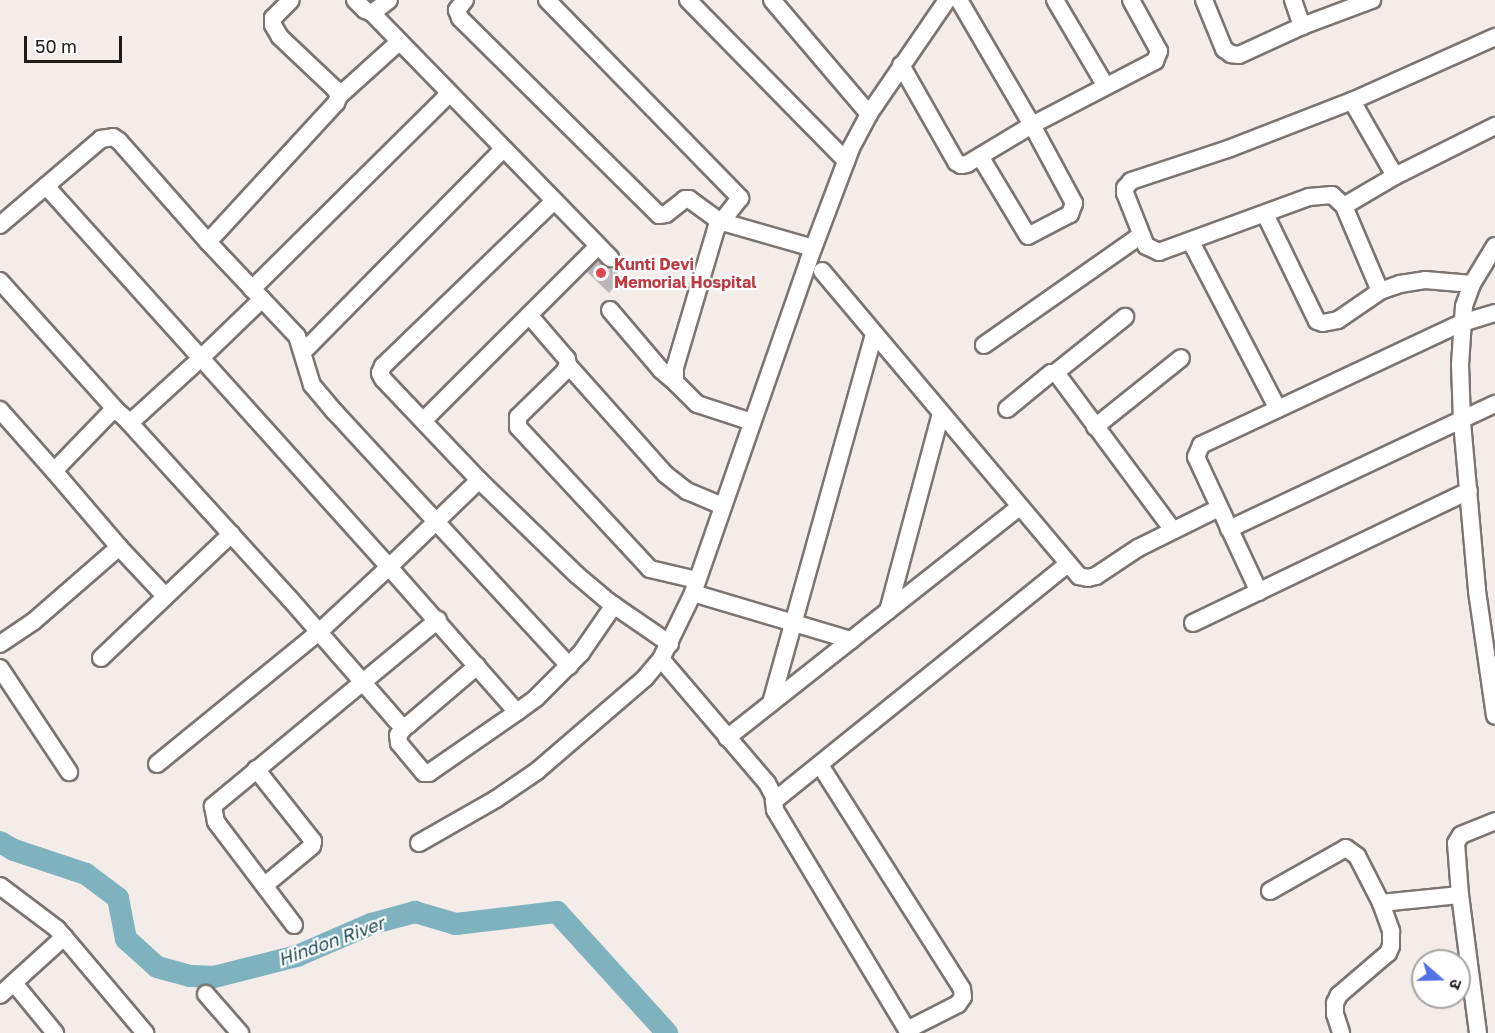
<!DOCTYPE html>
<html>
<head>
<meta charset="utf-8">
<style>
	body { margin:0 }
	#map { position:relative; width:1495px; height:1033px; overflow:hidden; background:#f3ece9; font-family:"Golos Text","Noto Sans Devanagari",sans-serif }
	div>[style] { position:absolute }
	.river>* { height:22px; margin:-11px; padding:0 11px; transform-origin:11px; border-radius:11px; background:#7db2be }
	.building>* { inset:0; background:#bcb5ba }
	.roads { filter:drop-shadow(2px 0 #7b7471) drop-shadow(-2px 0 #7b7471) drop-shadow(0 2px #7b7471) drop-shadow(0 -2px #7b7471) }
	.minor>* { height:16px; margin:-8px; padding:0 8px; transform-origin:8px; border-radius:8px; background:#fff }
	.dots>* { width:16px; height:16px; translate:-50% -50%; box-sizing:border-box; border:3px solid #fff; border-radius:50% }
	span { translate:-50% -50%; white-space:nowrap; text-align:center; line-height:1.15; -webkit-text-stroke:4.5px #fff; paint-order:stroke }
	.health-label { font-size:16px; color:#be3a42; font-weight:700 }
	.left { translate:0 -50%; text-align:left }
	.water-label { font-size:18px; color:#1c4b55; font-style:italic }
	.north { position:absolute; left:1411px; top:949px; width:60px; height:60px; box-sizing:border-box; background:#fff; border:2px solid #a5a4a3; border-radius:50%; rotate:110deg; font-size:16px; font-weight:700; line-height:24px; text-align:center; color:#1e1b1a }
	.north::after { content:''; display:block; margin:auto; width:21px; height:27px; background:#5470e6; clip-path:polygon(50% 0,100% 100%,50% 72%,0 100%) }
	.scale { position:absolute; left:24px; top:36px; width:98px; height:27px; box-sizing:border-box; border:3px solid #1e1b1a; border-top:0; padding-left:8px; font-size:18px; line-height:21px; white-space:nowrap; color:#1e1b1a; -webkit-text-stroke:4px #fff; paint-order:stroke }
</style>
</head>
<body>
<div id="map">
	<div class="river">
		<div style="left:0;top:842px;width:16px;rotate:30deg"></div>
		<div style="left:14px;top:850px;width:76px;rotate:18.4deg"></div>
		<div style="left:86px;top:874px;width:40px;rotate:37deg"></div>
		<div style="left:118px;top:898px;width:42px;rotate:79deg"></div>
		<div style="left:126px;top:939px;width:42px;rotate:42.1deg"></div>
		<div style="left:157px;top:967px;width:34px;rotate:15deg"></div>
		<div style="left:190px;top:976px;width:24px;rotate:2deg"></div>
		<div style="left:214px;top:977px;width:86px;rotate:-14.2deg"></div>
		<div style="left:297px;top:956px;width:81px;rotate:-23.4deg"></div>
		<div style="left:371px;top:924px;width:46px;rotate:-15.3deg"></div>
		<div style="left:415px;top:912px;width:43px;rotate:16.3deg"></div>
		<div style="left:456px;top:924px;width:102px;rotate:-6.8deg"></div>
		<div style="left:557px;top:912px;width:164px;rotate:47.7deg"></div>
	</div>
	<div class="building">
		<div style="clip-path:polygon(598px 261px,607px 268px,612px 268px,623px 278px,609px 293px,587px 272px)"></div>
	</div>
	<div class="roads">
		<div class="minor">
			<div style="left:355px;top:0;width:14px;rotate:45deg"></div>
			<div style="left:365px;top:10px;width:8px;rotate:23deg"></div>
			<div style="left:372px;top:13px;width:21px;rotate:-37deg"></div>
			<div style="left:465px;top:0;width:13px;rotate:129deg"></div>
			<div style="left:457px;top:10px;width:9px;rotate:69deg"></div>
			<div style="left:460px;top:18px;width:280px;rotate:44.7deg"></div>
			<div style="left:659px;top:215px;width:7px;rotate:-8deg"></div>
			<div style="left:666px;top:214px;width:24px;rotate:-38deg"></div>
			<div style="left:685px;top:199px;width:4px"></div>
			<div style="left:689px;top:199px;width:37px;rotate:36deg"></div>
			<div style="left:719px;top:221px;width:98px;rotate:16deg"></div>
			<div style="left:547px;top:0;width:277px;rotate:45.7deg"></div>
			<div style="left:740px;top:198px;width:39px;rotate:128deg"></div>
			<div style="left:716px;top:229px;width:144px;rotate:106.5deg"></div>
			<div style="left:675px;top:367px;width:15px;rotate:90deg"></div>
			<div style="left:675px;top:382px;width:31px;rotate:45deg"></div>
			<div style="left:697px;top:404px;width:58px;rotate:18.1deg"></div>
			<div style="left:688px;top:0;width:226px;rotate:45.5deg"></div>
			<div style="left:772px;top:0;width:150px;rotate:49.6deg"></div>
			<div style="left:959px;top:0;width:145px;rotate:59.7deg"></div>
			<div style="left:1032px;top:125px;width:89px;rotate:61.7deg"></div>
			<div style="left:1074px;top:203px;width:12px;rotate:110deg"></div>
			<div style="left:1070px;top:214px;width:47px;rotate:152.4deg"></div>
			<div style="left:1028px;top:236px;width:93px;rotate:-121deg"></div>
			<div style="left:1055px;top:0;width:99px;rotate:59.5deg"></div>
			<div style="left:1204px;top:0;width:53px;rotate:67.8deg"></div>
			<div style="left:1224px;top:49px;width:9px;rotate:36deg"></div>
			<div style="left:1231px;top:54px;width:8px;rotate:7deg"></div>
			<div style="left:1239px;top:55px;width:69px;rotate:-24.7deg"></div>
			<div style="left:1302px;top:26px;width:75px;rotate:-20.4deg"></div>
			<div style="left:1293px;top:0;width:28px;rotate:71deg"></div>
			<div style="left:372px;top:13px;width:342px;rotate:45.8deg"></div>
			<div style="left:901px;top:65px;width:112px;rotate:60.4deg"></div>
			<div style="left:956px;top:162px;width:6px;rotate:31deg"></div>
			<div style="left:961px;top:165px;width:6px;rotate:-9deg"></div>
			<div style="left:967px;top:164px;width:76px;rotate:-31deg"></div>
			<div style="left:1032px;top:125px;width:139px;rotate:-27.5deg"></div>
			<div style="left:1155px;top:61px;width:11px;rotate:-68deg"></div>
			<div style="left:1159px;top:51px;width:58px;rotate:-118.8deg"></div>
			<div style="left:339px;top:96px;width:81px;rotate:-42deg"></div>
			<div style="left:1352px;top:101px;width:86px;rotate:60.2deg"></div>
			<div style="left:46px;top:186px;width:232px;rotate:48deg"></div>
			<div style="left:201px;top:358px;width:85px;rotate:-44deg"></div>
			<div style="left:1344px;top:206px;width:59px;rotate:-30.5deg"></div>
			<div style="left:1395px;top:176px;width:112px;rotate:-26.6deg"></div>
			<div style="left:1265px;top:214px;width:119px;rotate:64.1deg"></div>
			<div style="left:1317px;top:321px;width:6px;rotate:18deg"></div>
			<div style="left:1323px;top:323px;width:15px;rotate:-11deg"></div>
			<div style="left:1338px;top:320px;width:51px;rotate:-34.6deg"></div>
			<div style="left:1380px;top:291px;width:21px;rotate:-19deg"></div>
			<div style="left:1400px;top:284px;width:25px;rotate:-9deg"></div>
			<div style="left:1425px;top:280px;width:47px;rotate:4.9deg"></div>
			<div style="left:0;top:225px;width:133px;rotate:-40.4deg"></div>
			<div style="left:101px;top:139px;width:12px;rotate:-9deg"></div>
			<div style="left:113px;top:137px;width:7px;rotate:34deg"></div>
			<div style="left:119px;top:141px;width:135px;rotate:48.6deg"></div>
			<div style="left:208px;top:242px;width:129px;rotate:46.6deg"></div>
			<div style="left:297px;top:336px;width:51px;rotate:73deg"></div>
			<div style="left:312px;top:385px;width:34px;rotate:50deg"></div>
			<div style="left:334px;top:411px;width:347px;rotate:47.3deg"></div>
			<div style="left:208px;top:242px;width:189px;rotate:-47.4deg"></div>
			<div style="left:336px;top:103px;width:8px;rotate:-67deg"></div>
			<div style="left:339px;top:96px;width:8px;rotate:-120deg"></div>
			<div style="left:335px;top:89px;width:76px;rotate:-136.6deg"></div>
			<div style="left:280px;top:37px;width:14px;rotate:-120deg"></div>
			<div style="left:273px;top:25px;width:7px;rotate:-90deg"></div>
			<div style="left:273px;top:18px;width:25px;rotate:-45deg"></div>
			<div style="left:1191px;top:242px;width:188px;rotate:62.5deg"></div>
			<div style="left:1495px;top:246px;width:44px;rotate:121.2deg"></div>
			<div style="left:1472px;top:284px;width:23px;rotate:110deg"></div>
			<div style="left:1464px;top:306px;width:58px;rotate:93.9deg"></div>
			<div style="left:1460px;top:364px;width:58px;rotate:88deg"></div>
			<div style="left:1462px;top:422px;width:170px;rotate:84.9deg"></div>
			<div style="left:1477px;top:591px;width:126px;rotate:81.8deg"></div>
			<div style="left:822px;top:271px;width:399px;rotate:49.9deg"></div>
			<div style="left:1079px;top:576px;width:9px;rotate:13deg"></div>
			<div style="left:1088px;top:578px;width:8px;rotate:-14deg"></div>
			<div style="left:1096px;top:576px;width:50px;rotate:-33.7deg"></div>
			<div style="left:1138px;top:548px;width:90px;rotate:-26.3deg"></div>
			<div style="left:0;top:281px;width:173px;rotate:48deg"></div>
			<div style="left:252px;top:289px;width:277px;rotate:-44.7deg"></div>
			<div style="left:1380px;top:291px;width:92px;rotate:-113deg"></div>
			<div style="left:1344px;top:206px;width:16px;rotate:-137deg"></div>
			<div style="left:1332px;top:195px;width:23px;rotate:175deg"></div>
			<div style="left:1309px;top:197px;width:160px;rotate:159.9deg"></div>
			<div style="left:1159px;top:252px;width:14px;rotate:-155deg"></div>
			<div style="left:1146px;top:246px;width:57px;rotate:-111.6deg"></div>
			<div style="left:1125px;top:193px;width:5px;rotate:-90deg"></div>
			<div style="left:1125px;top:188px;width:9px;rotate:-49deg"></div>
			<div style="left:1131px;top:181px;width:102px;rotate:-18.3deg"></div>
			<div style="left:1228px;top:149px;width:133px;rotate:-21.2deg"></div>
			<div style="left:1352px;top:101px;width:157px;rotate:-24.1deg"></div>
			<div style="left:610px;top:310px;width:79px;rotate:49.6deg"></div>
			<div style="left:661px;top:370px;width:18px;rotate:41deg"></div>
			<div style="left:529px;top:315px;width:58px;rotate:49.2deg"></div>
			<div style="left:567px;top:359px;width:6px;rotate:81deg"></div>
			<div style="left:568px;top:365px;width:8px;rotate:120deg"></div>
			<div style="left:564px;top:372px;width:64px;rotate:135.6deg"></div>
			<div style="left:518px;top:417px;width:10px;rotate:90deg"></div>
			<div style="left:518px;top:427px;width:194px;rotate:47.1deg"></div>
			<div style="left:650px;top:569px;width:48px;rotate:13.2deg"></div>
			<div style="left:984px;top:345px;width:192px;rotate:-35deg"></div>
			<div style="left:303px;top:352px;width:285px;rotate:-45.4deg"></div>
			<div style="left:568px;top:365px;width:146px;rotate:48.3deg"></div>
			<div style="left:665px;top:474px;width:28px;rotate:38deg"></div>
			<div style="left:687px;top:491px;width:39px;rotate:23deg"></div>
			<div style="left:1055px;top:373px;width:90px;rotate:-38.7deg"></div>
			<div style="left:1007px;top:409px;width:57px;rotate:-39.3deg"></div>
			<div style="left:1051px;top:373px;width:6px;rotate:9deg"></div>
			<div style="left:1057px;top:374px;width:194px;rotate:53.4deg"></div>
			<div style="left:0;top:410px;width:81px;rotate:48.5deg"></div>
			<div style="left:127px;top:420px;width:242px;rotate:47.7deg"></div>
			<div style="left:290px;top:599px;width:169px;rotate:48.8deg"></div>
			<div style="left:401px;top:726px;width:7px;rotate:-8deg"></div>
			<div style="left:408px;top:725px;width:91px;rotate:-40.5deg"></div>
			<div style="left:424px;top:420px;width:246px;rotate:-45deg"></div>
			<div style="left:1095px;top:427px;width:110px;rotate:-38.7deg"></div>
			<div style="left:479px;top:480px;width:139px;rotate:-133.5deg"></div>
			<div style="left:383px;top:379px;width:7px;rotate:-117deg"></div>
			<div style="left:380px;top:373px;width:8px;rotate:-67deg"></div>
			<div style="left:383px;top:366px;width:238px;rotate:-44deg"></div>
			<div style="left:1229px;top:529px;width:294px;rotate:-25.2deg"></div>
			<div style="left:119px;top:547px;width:67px;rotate:46.8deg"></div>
			<div style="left:1259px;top:592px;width:149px;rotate:-115deg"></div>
			<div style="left:1196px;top:457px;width:13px;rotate:-67deg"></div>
			<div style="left:1201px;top:445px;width:288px;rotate:-25.1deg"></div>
			<div style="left:1462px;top:323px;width:34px;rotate:-17deg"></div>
			<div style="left:693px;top:593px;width:165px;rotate:16.6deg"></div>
			<div style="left:888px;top:611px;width:205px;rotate:-75deg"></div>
			<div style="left:1193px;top:623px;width:306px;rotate:-25.6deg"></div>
			<div style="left:0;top:644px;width:41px;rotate:-34.1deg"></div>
			<div style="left:34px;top:621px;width:113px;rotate:-41deg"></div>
			<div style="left:119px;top:547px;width:100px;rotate:-130.5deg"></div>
			<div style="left:54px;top:471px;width:82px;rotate:-46deg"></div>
			<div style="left:111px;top:412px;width:5px;rotate:-22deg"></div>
			<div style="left:116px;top:410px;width:15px;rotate:42deg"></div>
			<div style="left:127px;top:420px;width:5px;rotate:11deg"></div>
			<div style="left:132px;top:421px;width:93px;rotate:-42.4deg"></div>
			<div style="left:201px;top:358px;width:281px;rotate:48deg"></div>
			<div style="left:389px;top:567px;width:125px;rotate:-44deg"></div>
			<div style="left:479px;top:480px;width:136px;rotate:44.1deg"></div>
			<div style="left:577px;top:575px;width:42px;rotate:40.2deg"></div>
			<div style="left:609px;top:602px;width:74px;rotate:34.5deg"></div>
			<div style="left:101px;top:658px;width:180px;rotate:-43.6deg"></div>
			<div style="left:661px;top:659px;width:163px;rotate:49.5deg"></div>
			<div style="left:767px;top:783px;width:18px;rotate:63deg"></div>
			<div style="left:0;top:668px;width:125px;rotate:56.4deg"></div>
			<div style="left:771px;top:703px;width:382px;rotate:-74.4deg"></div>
			<div style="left:517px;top:712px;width:24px;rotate:-36deg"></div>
			<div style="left:536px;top:698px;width:64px;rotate:-45deg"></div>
			<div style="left:581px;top:653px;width:58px;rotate:-55.5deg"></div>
			<div style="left:727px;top:738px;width:373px;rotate:-38.3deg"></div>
			<div style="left:157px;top:764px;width:209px;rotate:-39.2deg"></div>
			<div style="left:319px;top:632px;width:96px;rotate:-42.9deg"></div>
			<div style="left:389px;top:567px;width:193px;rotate:48.6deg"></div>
			<div style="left:517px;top:712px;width:107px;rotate:145.3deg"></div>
			<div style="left:429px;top:773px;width:5px;rotate:180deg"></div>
			<div style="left:424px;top:773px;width:39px;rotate:-130deg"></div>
			<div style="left:399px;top:743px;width:8px;rotate:-97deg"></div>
			<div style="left:398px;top:735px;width:11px;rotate:-49deg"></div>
			<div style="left:820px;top:765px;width:265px;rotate:57.6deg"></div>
			<div style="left:962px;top:989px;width:8px;rotate:83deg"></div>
			<div style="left:963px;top:997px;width:9px;rotate:126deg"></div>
			<div style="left:958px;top:1004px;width:57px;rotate:153deg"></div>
			<div style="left:256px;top:769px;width:92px;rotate:51.6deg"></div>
			<div style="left:313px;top:841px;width:5px;rotate:101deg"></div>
			<div style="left:312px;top:846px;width:62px;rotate:140.2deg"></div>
			<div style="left:419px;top:843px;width:89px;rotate:-29.7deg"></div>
			<div style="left:496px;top:799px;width:50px;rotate:-34.3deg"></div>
			<div style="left:537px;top:771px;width:143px;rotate:-40.7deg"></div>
			<div style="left:645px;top:678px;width:25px;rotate:-50deg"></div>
			<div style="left:661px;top:659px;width:73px;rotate:-64.1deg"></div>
			<div style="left:693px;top:593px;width:350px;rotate:-70.8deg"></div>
			<div style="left:808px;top:262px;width:122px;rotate:-69.3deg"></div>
			<div style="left:851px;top:148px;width:38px;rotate:-62deg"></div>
			<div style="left:869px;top:114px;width:138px;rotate:-55.6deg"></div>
			<div style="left:0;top:886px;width:71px;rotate:37deg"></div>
			<div style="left:57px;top:929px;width:11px;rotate:49deg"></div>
			<div style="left:64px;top:937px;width:86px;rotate:137.8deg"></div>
			<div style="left:1270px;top:891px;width:87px;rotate:-29.5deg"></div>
			<div style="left:1346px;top:848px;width:14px;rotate:36deg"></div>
			<div style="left:1357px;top:856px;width:53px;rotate:62.9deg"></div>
			<div style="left:1381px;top:903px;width:30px;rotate:70deg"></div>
			<div style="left:1391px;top:931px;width:15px;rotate:90deg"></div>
			<div style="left:1391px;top:946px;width:8px;rotate:113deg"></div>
			<div style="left:1388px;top:953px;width:65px;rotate:139.4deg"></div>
			<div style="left:1339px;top:995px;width:9px;rotate:117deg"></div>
			<div style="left:1335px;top:1003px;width:11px;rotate:90deg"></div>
			<div style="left:1335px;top:1014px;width:20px;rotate:72deg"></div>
			<div style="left:1381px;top:903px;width:79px;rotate:-5.8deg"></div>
			<div style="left:294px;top:925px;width:129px;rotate:-127.1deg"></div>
			<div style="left:216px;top:822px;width:16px;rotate:-101deg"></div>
			<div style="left:213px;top:806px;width:292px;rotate:-39.6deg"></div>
			<div style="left:64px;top:937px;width:126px;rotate:49.8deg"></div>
			<div style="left:14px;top:983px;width:65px;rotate:50.6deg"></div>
			<div style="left:206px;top:994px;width:52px;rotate:48.9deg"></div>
			<div style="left:909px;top:1033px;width:260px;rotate:-121deg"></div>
			<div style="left:775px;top:810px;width:9px;rotate:-96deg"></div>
			<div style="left:774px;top:801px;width:378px;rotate:-38.9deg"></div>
			<div style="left:1478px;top:1033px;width:139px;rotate:-97.4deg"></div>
			<div style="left:1460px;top:895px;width:52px;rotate:-94.4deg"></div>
			<div style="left:1456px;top:843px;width:9px;rotate:-58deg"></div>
			<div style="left:1461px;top:835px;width:37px;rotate:-22deg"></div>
		</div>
	</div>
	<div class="dots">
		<div style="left:601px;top:273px;background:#e0444e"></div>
	</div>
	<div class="health-label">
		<span class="left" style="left:614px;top:273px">Kunti Devi<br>Memorial Hospital</span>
	</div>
	<div class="water-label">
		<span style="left:331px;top:941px;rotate:-20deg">Hindon River</span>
	</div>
	<div class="north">उ</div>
	<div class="scale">50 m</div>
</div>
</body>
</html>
